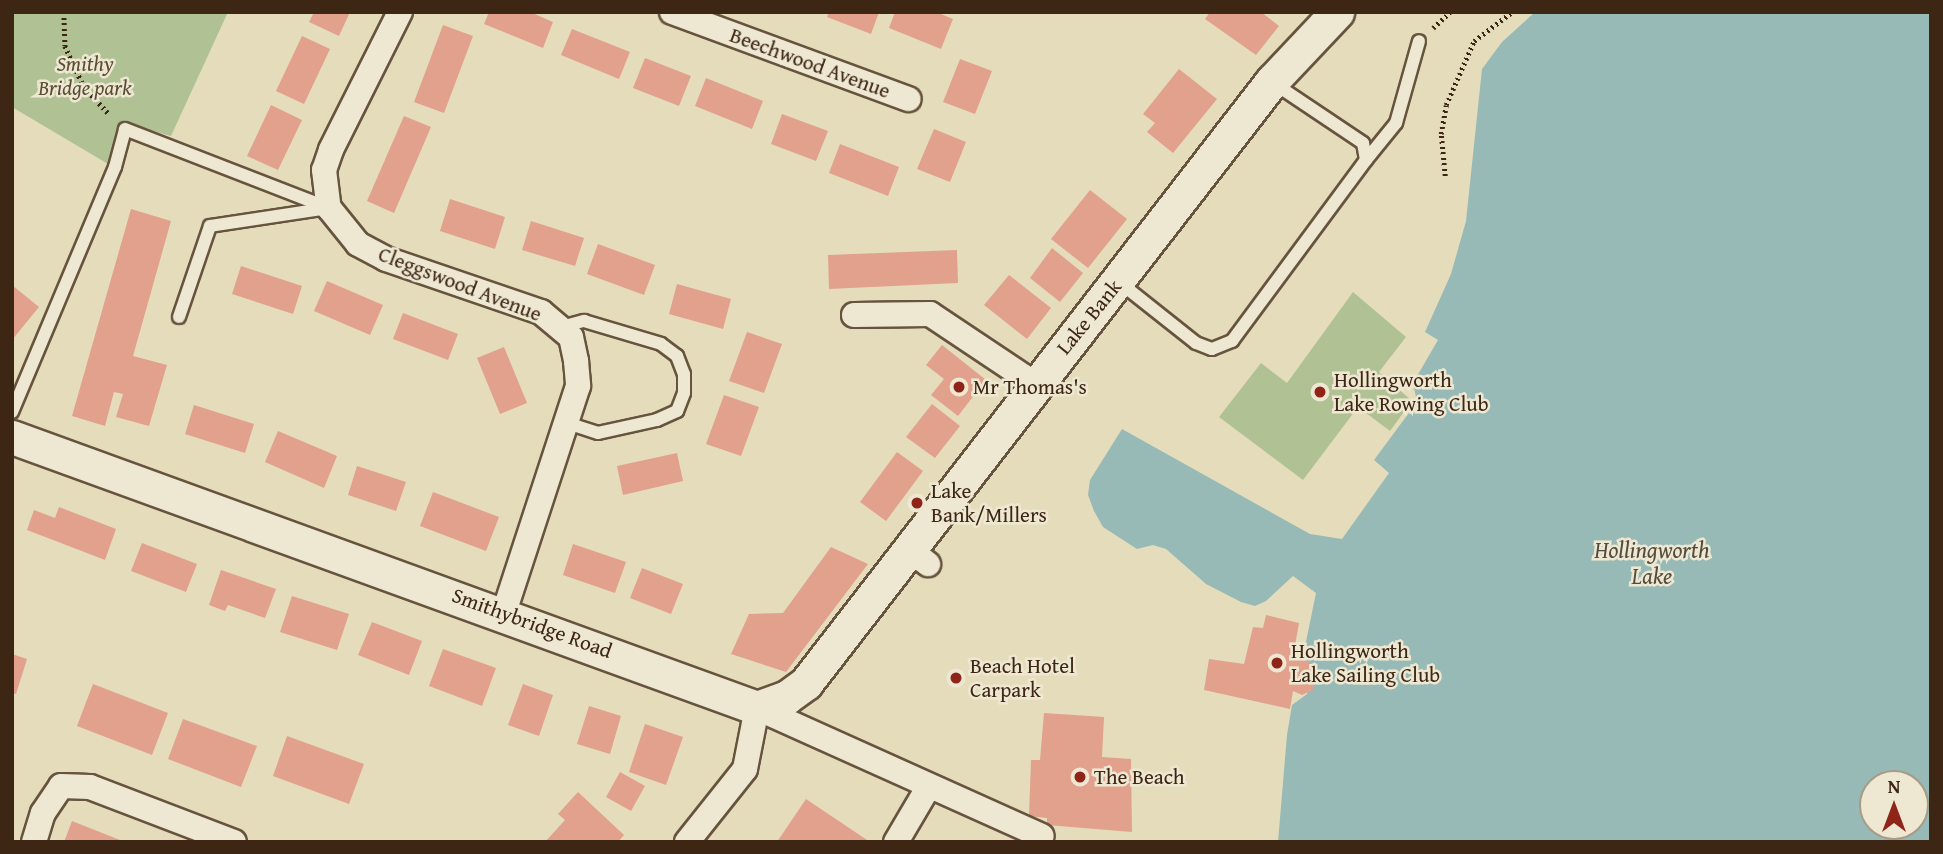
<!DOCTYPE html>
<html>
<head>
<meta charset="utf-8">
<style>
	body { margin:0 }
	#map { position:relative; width:1943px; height:854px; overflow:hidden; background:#e5dcbc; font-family:"Gentium Book Plus",serif }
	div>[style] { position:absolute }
	.green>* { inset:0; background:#b0c294 }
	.water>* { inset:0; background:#97bab6 }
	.building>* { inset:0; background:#e1a18d }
	.path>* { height:4.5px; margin-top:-2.25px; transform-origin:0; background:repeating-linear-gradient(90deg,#3d2714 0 2px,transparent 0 5.5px) }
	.roads { filter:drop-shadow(2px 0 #67543e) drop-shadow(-2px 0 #67543e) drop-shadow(0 2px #67543e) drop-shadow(0 -2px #67543e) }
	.lane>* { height:12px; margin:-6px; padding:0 6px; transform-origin:6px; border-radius:6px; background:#eee8d3 }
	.street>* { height:24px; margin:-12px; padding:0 12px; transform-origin:12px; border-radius:12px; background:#eee8d3 }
	.secondary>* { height:33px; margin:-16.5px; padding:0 16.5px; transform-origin:16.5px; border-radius:16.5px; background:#eee8d3 }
	.dots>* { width:19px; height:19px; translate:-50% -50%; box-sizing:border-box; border:4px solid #eee8d3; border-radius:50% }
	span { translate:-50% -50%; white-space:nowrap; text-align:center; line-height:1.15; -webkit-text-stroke:5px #eee8d3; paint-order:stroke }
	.street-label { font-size:21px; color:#3d2714 }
	.park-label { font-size:21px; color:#5a4e34; font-style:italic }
	.poi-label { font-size:21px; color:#3d2714 }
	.left { translate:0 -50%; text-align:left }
	.water-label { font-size:23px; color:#544c3c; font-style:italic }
	.frame { position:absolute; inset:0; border:14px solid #3d2714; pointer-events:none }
	.north { position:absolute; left:1859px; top:770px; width:70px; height:70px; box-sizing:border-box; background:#eee8d3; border:2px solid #a79b87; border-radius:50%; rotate:0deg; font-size:19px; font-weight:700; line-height:28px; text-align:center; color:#3d2714 }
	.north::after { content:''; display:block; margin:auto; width:24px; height:32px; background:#8f2418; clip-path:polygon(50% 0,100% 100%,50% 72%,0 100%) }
</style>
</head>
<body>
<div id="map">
	<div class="green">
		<div style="clip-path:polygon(12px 12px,228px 12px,171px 136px,128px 124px,108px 164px,12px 107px)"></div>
		<div style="clip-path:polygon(1353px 292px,1406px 337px,1379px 372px,1412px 401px,1390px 431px,1358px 407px,1303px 480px,1219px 417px,1261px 363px,1287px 383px)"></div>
	</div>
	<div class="water">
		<div style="clip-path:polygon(evenodd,1535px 12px,1931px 12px,1931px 842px,1278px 842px,1287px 735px,1292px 705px,1307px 694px,1309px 685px,1301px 666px,1316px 593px,1293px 576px,1266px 601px,1255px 606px,1241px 602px,1206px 584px,1166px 549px,1153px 545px,1137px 549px,1103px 527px,1094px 511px,1088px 495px,1090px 480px,1122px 429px,1310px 534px,1342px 539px,1389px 473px,1374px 460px,1417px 402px,1413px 383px,1438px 340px,1425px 332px,1451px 274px,1466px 221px,1482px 69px,1502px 42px,1535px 12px,1873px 784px,1915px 784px,1915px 826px,1873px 826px,1873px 784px)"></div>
	</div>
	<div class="building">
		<div style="clip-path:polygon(314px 12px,350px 12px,339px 36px,309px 22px)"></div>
		<div style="clip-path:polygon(489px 12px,530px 12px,553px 22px,543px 48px,484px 24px)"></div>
		<div style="clip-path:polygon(829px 12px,879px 12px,871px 34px,827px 17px)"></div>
		<div style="clip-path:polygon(895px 12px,936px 12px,953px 19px,941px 49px,889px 28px)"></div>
		<div style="clip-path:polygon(1210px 12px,1261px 12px,1279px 26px,1256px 55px,1205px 19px)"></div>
		<div style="clip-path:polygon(443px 25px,473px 36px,444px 113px,414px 102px)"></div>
		<div style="clip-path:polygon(572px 29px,630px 52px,619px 79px,561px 55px)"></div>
		<div style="clip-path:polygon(302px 36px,330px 49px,304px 104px,276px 91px)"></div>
		<div style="clip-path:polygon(645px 58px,691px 76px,679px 106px,633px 88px)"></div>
		<div style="clip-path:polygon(960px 59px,992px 71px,975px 114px,943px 102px)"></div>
		<div style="clip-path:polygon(1179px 69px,1217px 99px,1173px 153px,1147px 132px,1155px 123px,1143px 114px)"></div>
		<div style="clip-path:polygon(706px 78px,763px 101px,752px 129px,695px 106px)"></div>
		<div style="clip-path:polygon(271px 105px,302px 120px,278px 170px,247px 156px)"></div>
		<div style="clip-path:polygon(782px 114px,828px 131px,816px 161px,771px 144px)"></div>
		<div style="clip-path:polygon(404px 116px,431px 127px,394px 213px,367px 201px)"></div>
		<div style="clip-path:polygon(934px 129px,966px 142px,950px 182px,917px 169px)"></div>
		<div style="clip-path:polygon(840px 144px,899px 167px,888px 196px,829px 173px)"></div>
		<div style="clip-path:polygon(1090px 190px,1127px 219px,1088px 268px,1051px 239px)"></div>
		<div style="clip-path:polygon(450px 199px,505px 217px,495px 249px,440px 231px)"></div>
		<div style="clip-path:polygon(131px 209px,171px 221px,133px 356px,167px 365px,149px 426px,116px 417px,123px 394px,114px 392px,105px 426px,72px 416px)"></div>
		<div style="clip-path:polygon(531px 221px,584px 238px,575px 266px,522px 250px)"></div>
		<div style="clip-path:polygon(598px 244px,655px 265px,644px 295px,587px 274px)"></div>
		<div style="clip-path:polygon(1052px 248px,1083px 273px,1060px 302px,1030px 278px)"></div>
		<div style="clip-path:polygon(957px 250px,958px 283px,829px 289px,828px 255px)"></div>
		<div style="clip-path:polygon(241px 266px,302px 286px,293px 314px,232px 294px)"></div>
		<div style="clip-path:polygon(1009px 275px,1051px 308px,1027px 339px,984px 305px)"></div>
		<div style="clip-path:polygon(327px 281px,383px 305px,370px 335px,314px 311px)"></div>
		<div style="clip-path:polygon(677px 284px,731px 299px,723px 329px,669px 314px)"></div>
		<div style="clip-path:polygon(12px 285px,39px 307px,12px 340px)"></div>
		<div style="clip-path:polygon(403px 313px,458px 334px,448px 360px,393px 339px)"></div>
		<div style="clip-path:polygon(747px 332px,782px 344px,764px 393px,729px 381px)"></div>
		<div style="clip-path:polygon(942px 345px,986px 380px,958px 416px,931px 395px,944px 379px,926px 365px)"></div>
		<div style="clip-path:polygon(504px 347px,527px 403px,500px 414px,477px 358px)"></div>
		<div style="clip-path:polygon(724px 395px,759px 407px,741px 456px,706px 444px)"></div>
		<div style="clip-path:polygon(932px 404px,960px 426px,935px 458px,906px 437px)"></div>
		<div style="clip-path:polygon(194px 405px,254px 424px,245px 453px,185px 434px)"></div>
		<div style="clip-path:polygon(278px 431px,337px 456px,324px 488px,265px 462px)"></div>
		<div style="clip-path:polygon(897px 452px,923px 471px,886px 521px,860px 502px)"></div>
		<div style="clip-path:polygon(677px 453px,683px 481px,623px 495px,617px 466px)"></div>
		<div style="clip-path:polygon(357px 466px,406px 482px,396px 511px,348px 495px)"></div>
		<div style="clip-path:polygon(433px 492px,499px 517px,486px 551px,420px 526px)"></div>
		<div style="clip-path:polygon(59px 507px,116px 529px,105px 560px,27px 530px,34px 510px,55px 518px)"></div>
		<div style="clip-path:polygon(142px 543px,197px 564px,186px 592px,131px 571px)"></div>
		<div style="clip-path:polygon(573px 544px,626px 562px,615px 593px,563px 575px)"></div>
		<div style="clip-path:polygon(831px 547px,868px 564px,786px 672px,731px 654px,749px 614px,783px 613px)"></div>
		<div style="clip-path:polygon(642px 568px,683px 584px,671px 614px,630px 598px)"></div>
		<div style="clip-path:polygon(221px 570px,276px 589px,265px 618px,228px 605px,225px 611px,209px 605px)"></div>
		<div style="clip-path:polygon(292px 596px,349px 614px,337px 650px,280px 632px)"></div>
		<div style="clip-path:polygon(1266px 615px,1299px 623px,1293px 657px,1308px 661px,1317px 671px,1313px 690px,1302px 695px,1293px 691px,1290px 709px,1204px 690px,1209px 659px,1244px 664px,1253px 627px,1263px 628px)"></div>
		<div style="clip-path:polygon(372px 622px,422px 641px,409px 675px,358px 655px)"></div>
		<div style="clip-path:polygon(443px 649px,496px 668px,482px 706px,429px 686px)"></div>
		<div style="clip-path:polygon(12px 654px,27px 659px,16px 694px,12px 693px)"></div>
		<div style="clip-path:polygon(93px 684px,168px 713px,152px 755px,77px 726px)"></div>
		<div style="clip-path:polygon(523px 684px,553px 695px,539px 736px,508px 725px)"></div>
		<div style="clip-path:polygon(589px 706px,621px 716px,610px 754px,577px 744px)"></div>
		<div style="clip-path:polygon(1044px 713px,1104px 717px,1102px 757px,1131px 759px,1132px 832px,1047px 825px,1047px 818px,1029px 816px,1031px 760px,1040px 760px)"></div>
		<div style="clip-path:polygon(183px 719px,257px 746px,241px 787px,168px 759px)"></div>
		<div style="clip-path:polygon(645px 724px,683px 737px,666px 785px,629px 772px)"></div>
		<div style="clip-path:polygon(287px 736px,364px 764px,349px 804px,273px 776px)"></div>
		<div style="clip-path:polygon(620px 772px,645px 786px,631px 811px,606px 797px)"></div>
		<div style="clip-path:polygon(578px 792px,624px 835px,618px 842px,545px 842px,565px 820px,558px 814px)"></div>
		<div style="clip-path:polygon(806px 799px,870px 842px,777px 842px)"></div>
		<div style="clip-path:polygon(72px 821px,125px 842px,64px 842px)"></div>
	</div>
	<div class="path">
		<div style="left:64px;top:12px;width:34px;rotate:88deg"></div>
		<div style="left:65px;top:46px;width:45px;rotate:65.1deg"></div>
		<div style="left:84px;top:87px;width:38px;rotate:47deg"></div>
		<div style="left:1433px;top:28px;width:23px;rotate:-43deg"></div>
		<div style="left:1445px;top:176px;width:42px;rotate:-95.4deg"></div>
		<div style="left:1441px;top:134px;width:29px;rotate:-80deg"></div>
		<div style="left:1446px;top:105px;width:70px;rotate:-66.4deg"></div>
		<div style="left:1474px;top:41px;width:48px;rotate:-37.3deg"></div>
	</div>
	<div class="roads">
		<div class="lane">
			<div style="left:1366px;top:160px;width:48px;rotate:-51deg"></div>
			<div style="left:1396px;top:123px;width:85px;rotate:-74.3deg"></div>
			<div style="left:1119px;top:282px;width:98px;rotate:38.4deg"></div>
			<div style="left:1196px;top:343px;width:17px;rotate:21deg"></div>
			<div style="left:1212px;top:349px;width:22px;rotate:-22deg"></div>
			<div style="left:1232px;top:341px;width:225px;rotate:-53.5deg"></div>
			<div style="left:1366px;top:160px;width:17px;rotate:-100deg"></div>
			<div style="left:1363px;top:143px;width:110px;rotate:-146.2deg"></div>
			<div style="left:179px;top:317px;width:96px;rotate:-71.2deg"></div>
			<div style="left:210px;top:226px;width:120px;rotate:-8.6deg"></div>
			<div style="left:561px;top:327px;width:24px;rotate:-15deg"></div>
			<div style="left:584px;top:321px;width:80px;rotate:16.6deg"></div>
			<div style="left:661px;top:344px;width:20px;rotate:37deg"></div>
			<div style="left:677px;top:356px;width:19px;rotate:69deg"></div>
			<div style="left:684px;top:374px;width:19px;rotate:90deg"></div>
			<div style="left:684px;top:393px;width:19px;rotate:111deg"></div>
			<div style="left:677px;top:411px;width:22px;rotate:156deg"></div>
			<div style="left:657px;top:420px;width:60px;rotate:167.6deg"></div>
			<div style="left:598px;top:433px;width:32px;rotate:-162deg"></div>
			<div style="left:12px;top:412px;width:266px;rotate:-67.2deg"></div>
			<div style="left:115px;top:167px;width:39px;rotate:-75deg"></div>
			<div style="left:125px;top:129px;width:219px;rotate:21.2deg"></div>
		</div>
		<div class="street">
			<div style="left:400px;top:12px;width:154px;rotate:116.6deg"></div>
			<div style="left:331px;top:150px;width:21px;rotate:109deg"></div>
			<div style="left:324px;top:170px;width:38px;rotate:83deg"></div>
			<div style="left:329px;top:208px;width:46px;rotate:51.1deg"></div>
			<div style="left:358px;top:244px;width:32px;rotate:28deg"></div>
			<div style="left:386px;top:259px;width:164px;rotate:18.9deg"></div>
			<div style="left:541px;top:312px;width:39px;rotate:40deg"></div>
			<div style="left:571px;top:337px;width:25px;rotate:78deg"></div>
			<div style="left:576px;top:361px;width:25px;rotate:85deg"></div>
			<div style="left:578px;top:386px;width:238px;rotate:108.1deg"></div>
			<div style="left:672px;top:12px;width:252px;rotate:20.2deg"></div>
			<div style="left:854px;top:315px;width:76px;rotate:-0.8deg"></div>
			<div style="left:930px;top:314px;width:126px;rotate:33.7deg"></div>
			<div style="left:910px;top:550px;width:23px;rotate:38deg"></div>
			<div style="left:34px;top:842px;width:30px;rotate:-73deg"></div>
			<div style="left:43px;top:813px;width:32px;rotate:-56deg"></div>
			<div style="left:61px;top:786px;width:29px;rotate:2deg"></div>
			<div style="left:90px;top:787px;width:154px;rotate:20.9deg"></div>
			<div style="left:687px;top:842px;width:93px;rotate:-51.5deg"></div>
			<div style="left:745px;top:769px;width:62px;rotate:-78.9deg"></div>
			<div style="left:757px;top:708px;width:312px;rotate:24.2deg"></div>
			<div style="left:896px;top:842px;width:65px;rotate:-59.5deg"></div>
		</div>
		<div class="secondary">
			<div style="left:12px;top:437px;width:793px;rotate:19.99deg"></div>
			<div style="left:757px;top:708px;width:32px;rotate:-20deg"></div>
			<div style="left:787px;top:697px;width:24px;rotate:-36deg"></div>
			<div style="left:806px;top:683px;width:761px;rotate:-52.26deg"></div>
			<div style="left:1272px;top:81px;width:95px;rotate:-46.7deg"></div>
		</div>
	</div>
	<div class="dots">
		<div style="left:959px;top:387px;background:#8f2418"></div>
		<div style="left:1320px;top:392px;background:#8f2418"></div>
		<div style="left:917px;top:503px;background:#8f2418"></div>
		<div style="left:1277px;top:663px;background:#8f2418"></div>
		<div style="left:956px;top:678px;background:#8f2418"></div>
		<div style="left:1080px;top:777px;background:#8f2418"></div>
	</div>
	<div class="street-label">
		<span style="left:810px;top:63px;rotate:20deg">Beechwood Avenue</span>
		<span style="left:460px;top:284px;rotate:21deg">Cleggswood Avenue</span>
		<span style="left:1089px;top:317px;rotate:-51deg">Lake Bank</span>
		<span style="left:532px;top:623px;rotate:20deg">Smithybridge Road</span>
	</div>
	<div class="park-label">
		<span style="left:85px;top:76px">Smithy<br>Bridge park</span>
	</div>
	<div class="poi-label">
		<span class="left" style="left:1334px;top:392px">Hollingworth<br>Lake Rowing Club</span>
		<span class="left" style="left:973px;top:387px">Mr Thomas's</span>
		<span class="left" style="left:931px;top:503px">Lake<br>Bank/Millers</span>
		<span class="left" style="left:1291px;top:663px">Hollingworth<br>Lake Sailing Club</span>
		<span class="left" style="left:970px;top:678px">Beach Hotel<br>Carpark</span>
		<span class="left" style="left:1094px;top:777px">The Beach</span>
	</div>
	<div class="water-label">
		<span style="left:1652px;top:563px">Hollingworth<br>Lake</span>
	</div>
	<div class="frame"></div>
	<div class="north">N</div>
</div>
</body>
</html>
